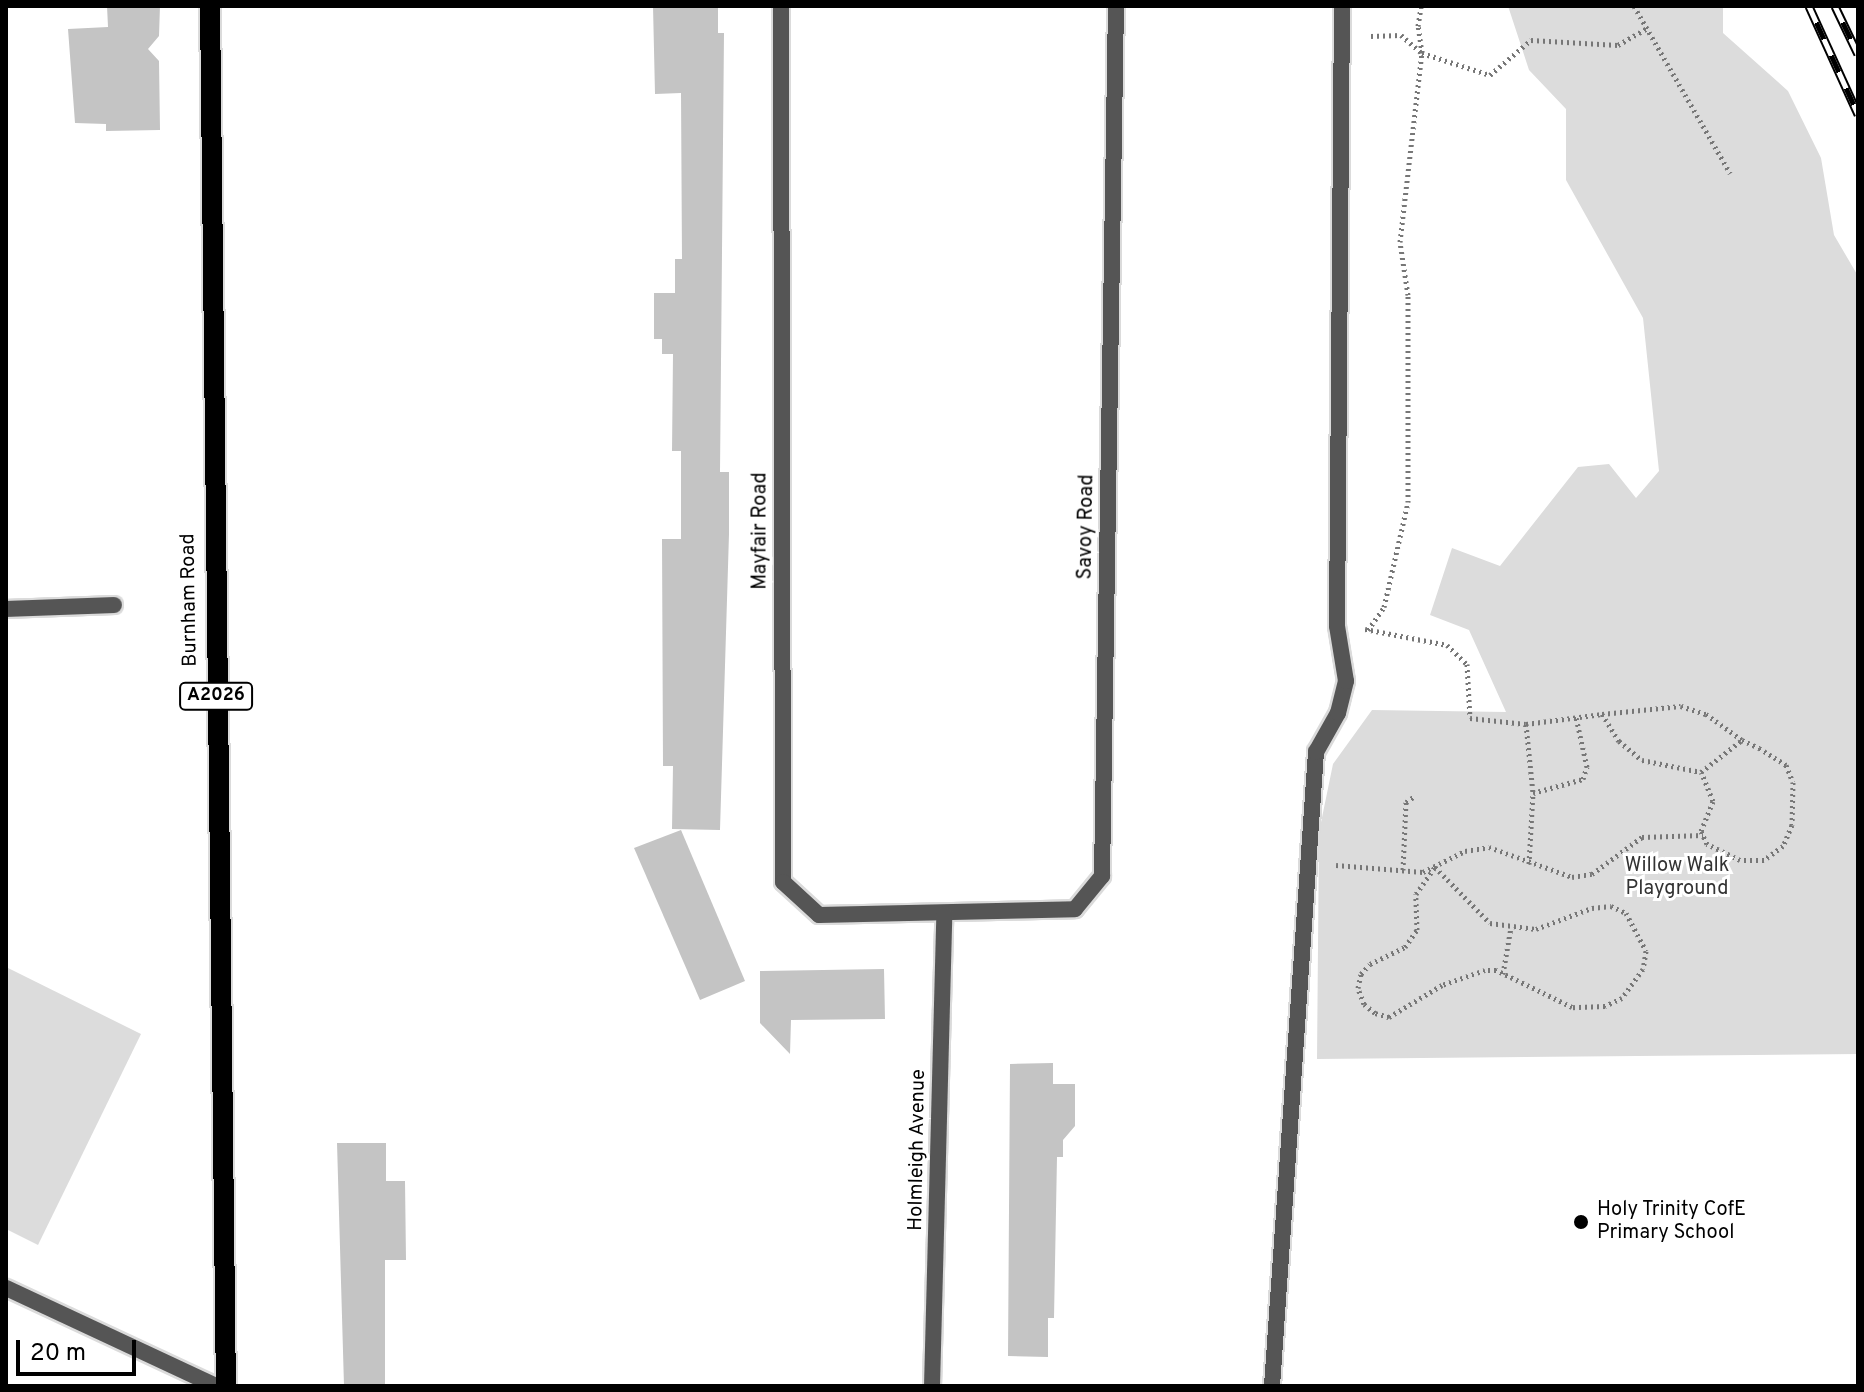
<!DOCTYPE html>
<html>
<head>
<meta charset="utf-8">
<style>
	body { margin:0 }
	#map { position:relative; width:1864px; height:1392px; overflow:hidden; background:#fff; font-family:Overpass,sans-serif }
	div>[style] { position:absolute }
	.green>* { inset:0; background:#dcdcdc }
	.building>* { inset:0; background:#c4c4c4 }
	.path>* { height:5px; margin-top:-2.5px; transform-origin:0; background:repeating-linear-gradient(90deg,#777 0 2px,transparent 0 6px) }
	.roads { filter:drop-shadow(2px 0 #dbdbdb) drop-shadow(-2px 0 #dbdbdb) drop-shadow(0 2px #dbdbdb) drop-shadow(0 -2px #dbdbdb) }
	.lane>* { height:16px; margin:-8px; padding:0 8px; transform-origin:8px; border-radius:8px; background:#555 }
	.street>* { height:16px; margin:-8px; padding:0 8px; transform-origin:8px; border-radius:8px; background:#555 }
	.primary>* { height:20px; margin:-10px; padding:0 10px; transform-origin:10px; border-radius:10px; background:#000 }
	.rail>* { height:9px; margin-top:-4.5px; transform-origin:0; background:repeating-linear-gradient(90deg,#fff 0 18px,#000 0 36px); box-sizing:border-box; border-block:2px solid #000 }
	.dots>* { width:22px; height:22px; translate:-50% -50%; box-sizing:border-box; border:4px solid #fff; border-radius:50% }
	span { translate:-50% -50%; white-space:nowrap; text-align:center; line-height:1.15; -webkit-text-stroke:6px #fff; paint-order:stroke }
	.shield-label span { padding:2px 6px; background:#fff; border:2px solid; border-radius:6px; -webkit-text-stroke-width:0 }
	.shield-label { font-size:18px; color:#000; font-weight:700 }
	.street-label { font-size:20px; color:#000 }
	.park-label { font-size:20px; color:#333 }
	.poi-label { font-size:20px; color:#000 }
	.left { translate:0 -50%; text-align:left }
	.frame { position:absolute; inset:0; border:8px solid #000; pointer-events:none }
	.scale { position:absolute; left:16px; top:1340px; width:120px; height:36px; box-sizing:border-box; border:4px solid #000; border-top:0; padding-left:10px; font-size:24px; line-height:28px; white-space:nowrap; color:#000; -webkit-text-stroke:6px #fff; paint-order:stroke }
</style>
</head>
<body>
<div id="map">
	<div class="green">
		<div style="clip-path:polygon(1508px 6px,1723px 6px,1723px 33px,1788px 91px,1821px 158px,1834px 235px,1858px 276px,1858px 1054px,1317px 1059px,1319px 832px,1333px 764px,1372px 710px,1506px 712px,1469px 630px,1430px 615px,1452px 548px,1500px 566px,1578px 467px,1609px 464px,1636px 498px,1659px 471px,1643px 318px,1566px 180px,1566px 109px,1529px 70px)"></div>
		<div style="clip-path:polygon(6px 967px,141px 1034px,38px 1245px,6px 1229px)"></div>
	</div>
	<div class="building">
		<div style="clip-path:polygon(107px 6px,160px 6px,159px 36px,148px 49px,159px 61px,160px 130px,106px 131px,106px 124px,75px 123px,68px 29px,108px 27px)"></div>
		<div style="clip-path:polygon(653px 6px,718px 6px,718px 33px,724px 33px,720px 472px,729px 472px,729px 534px,720px 830px,672px 829px,673px 766px,663px 766px,662px 539px,681px 539px,681px 451px,672px 451px,673px 354px,662px 354px,662px 339px,654px 339px,654px 293px,675px 293px,675px 259px,682px 259px,681px 93px,655px 94px)"></div>
		<div style="clip-path:polygon(681px 830px,745px 981px,700px 1000px,634px 848px)"></div>
		<div style="clip-path:polygon(884px 969px,885px 1019px,791px 1020px,790px 1054px,760px 1023px,760px 971px)"></div>
		<div style="clip-path:polygon(1053px 1063px,1053px 1084px,1075px 1084px,1075px 1126px,1063px 1140px,1063px 1157px,1057px 1157px,1054px 1318px,1048px 1318px,1048px 1357px,1008px 1356px,1010px 1064px)"></div>
		<div style="clip-path:polygon(337px 1143px,386px 1143px,386px 1181px,405px 1181px,406px 1260px,385px 1260px,385px 1386px,344px 1386px)"></div>
	</div>
	<div class="path">
		<div style="left:1634px;top:6px;width:193px;rotate:60.1deg"></div>
		<div style="left:1371px;top:36px;width:30px;rotate:-2deg"></div>
		<div style="left:1401px;top:35px;width:28px;rotate:41deg"></div>
		<div style="left:1422px;top:53px;width:71px;rotate:17.9deg"></div>
		<div style="left:1490px;top:75px;width:54px;rotate:-40.5deg"></div>
		<div style="left:1531px;top:40px;width:87px;rotate:3.3deg"></div>
		<div style="left:1618px;top:45px;width:34px;rotate:-30deg"></div>
		<div style="left:1365px;top:629px;width:84px;rotate:11deg"></div>
		<div style="left:1447px;top:645px;width:28px;rotate:44deg"></div>
		<div style="left:1467px;top:664px;width:54px;rotate:86.8deg"></div>
		<div style="left:1470px;top:718px;width:56px;rotate:6.1deg"></div>
		<div style="left:1526px;top:724px;width:77px;rotate:-7.5deg"></div>
		<div style="left:1602px;top:714px;width:32px;rotate:58deg"></div>
		<div style="left:1619px;top:741px;width:30px;rotate:40deg"></div>
		<div style="left:1642px;top:760px;width:60px;rotate:11.5deg"></div>
		<div style="left:1701px;top:772px;width:52px;rotate:-38deg"></div>
		<div style="left:1742px;top:740px;width:19px;rotate:25deg"></div>
		<div style="left:1759px;top:748px;width:32px;rotate:32deg"></div>
		<div style="left:1786px;top:765px;width:18px;rotate:68deg"></div>
		<div style="left:1793px;top:782px;width:43px;rotate:91.3deg"></div>
		<div style="left:1792px;top:825px;width:23px;rotate:113deg"></div>
		<div style="left:1783px;top:846px;width:24px;rotate:144deg"></div>
		<div style="left:1764px;top:860px;width:24px;rotate:180deg"></div>
		<div style="left:1740px;top:860px;width:37px;rotate:-154deg"></div>
		<div style="left:1707px;top:844px;width:14px;rotate:-115deg"></div>
		<div style="left:1701px;top:831px;width:32px;rotate:-68deg"></div>
		<div style="left:1713px;top:801px;width:31px;rotate:-112deg"></div>
		<div style="left:1368px;top:630px;width:28px;rotate:-55deg"></div>
		<div style="left:1384px;top:607px;width:108px;rotate:-77.1deg"></div>
		<div style="left:1408px;top:502px;width:207px;rotate:-90deg"></div>
		<div style="left:1408px;top:295px;width:54px;rotate:-98.6deg"></div>
		<div style="left:1400px;top:242px;width:190px;rotate:-83.4deg"></div>
		<div style="left:1422px;top:53px;width:27px;rotate:-98deg"></div>
		<div style="left:1418px;top:26px;width:20px;rotate:-81deg"></div>
		<div style="left:1602px;top:714px;width:79px;rotate:-5.8deg"></div>
		<div style="left:1681px;top:706px;width:26px;rotate:18deg"></div>
		<div style="left:1706px;top:714px;width:44px;rotate:35.8deg"></div>
		<div style="left:1526px;top:724px;width:69px;rotate:84.2deg"></div>
		<div style="left:1529px;top:864px;width:71px;rotate:-86.8deg"></div>
		<div style="left:1533px;top:793px;width:52px;rotate:-15.6deg"></div>
		<div style="left:1583px;top:779px;width:13px;rotate:-72deg"></div>
		<div style="left:1587px;top:767px;width:51px;rotate:-102.4deg"></div>
		<div style="left:1336px;top:865px;width:87px;rotate:4.6deg"></div>
		<div style="left:1423px;top:872px;width:47px;rotate:-26.6deg"></div>
		<div style="left:1465px;top:851px;width:24px;rotate:-9deg"></div>
		<div style="left:1489px;top:847px;width:88px;rotate:19.9deg"></div>
		<div style="left:1572px;top:877px;width:20px;rotate:-9deg"></div>
		<div style="left:1592px;top:874px;width:62px;rotate:-36.5deg"></div>
		<div style="left:1642px;top:837px;width:61px;rotate:-1.9deg"></div>
		<div style="left:1435px;top:867px;width:78px;rotate:45.5deg"></div>
		<div style="left:1490px;top:923px;width:46px;rotate:7.4deg"></div>
		<div style="left:1536px;top:929px;width:60px;rotate:-20.6deg"></div>
		<div style="left:1592px;top:908px;width:19px;rotate:-6deg"></div>
		<div style="left:1611px;top:906px;width:17px;rotate:25deg"></div>
		<div style="left:1626px;top:913px;width:43px;rotate:62.2deg"></div>
		<div style="left:1646px;top:951px;width:18px;rotate:99deg"></div>
		<div style="left:1643px;top:969px;width:36px;rotate:126deg"></div>
		<div style="left:1622px;top:998px;width:19px;rotate:155deg"></div>
		<div style="left:1605px;top:1006px;width:33px;rotate:178deg"></div>
		<div style="left:1572px;top:1007px;width:85px;rotate:-154deg"></div>
		<div style="left:1496px;top:970px;width:11px;rotate:180deg"></div>
		<div style="left:1485px;top:970px;width:46px;rotate:160.8deg"></div>
		<div style="left:1442px;top:985px;width:62px;rotate:148.9deg"></div>
		<div style="left:1389px;top:1017px;width:15px;rotate:-164deg"></div>
		<div style="left:1375px;top:1013px;width:14px;rotate:-141deg"></div>
		<div style="left:1364px;top:1004px;width:17px;rotate:-111deg"></div>
		<div style="left:1358px;top:988px;width:14px;rotate:-78deg"></div>
		<div style="left:1361px;top:974px;width:13px;rotate:-48deg"></div>
		<div style="left:1370px;top:964px;width:39px;rotate:-26deg"></div>
		<div style="left:1405px;top:947px;width:21px;rotate:-55deg"></div>
		<div style="left:1417px;top:930px;width:36px;rotate:-92deg"></div>
		<div style="left:1416px;top:894px;width:33px;rotate:-55deg"></div>
		<div style="left:1403px;top:870px;width:68px;rotate:-87.5deg"></div>
		<div style="left:1406px;top:802px;width:11px;rotate:-34deg"></div>
		<div style="left:1503px;top:974px;width:48px;rotate:-80.3deg"></div>
	</div>
	<div class="roads">
		<div class="lane">
			<div style="left:1272px;top:1386px;width:636px;rotate:-86.03deg"></div>
			<div style="left:1316px;top:752px;width:45px;rotate:-60.6deg"></div>
			<div style="left:1338px;top:713px;width:33px;rotate:-76deg"></div>
			<div style="left:1346px;top:681px;width:56px;rotate:-99.3deg"></div>
			<div style="left:1337px;top:626px;width:620px;rotate:-89.54deg"></div>
		</div>
		<div class="street">
			<div style="left:781px;top:6px;width:876px;rotate:89.87deg"></div>
			<div style="left:783px;top:882px;width:49px;rotate:42.5deg"></div>
			<div style="left:819px;top:915px;width:256px;rotate:-1.3deg"></div>
			<div style="left:1075px;top:909px;width:43px;rotate:-50.7deg"></div>
			<div style="left:1102px;top:876px;width:870px;rotate:-89.08deg"></div>
			<div style="left:6px;top:609px;width:108px;rotate:-2.1deg"></div>
			<div style="left:6px;top:1288px;width:232px;rotate:25deg"></div>
			<div style="left:932px;top:1386px;width:472px;rotate:-88.5deg"></div>
		</div>
		<div class="primary">
			<div style="left:210px;top:6px;width:1380px;rotate:89.34deg"></div>
		</div>
	</div>
	<div class="rail">
		<div style="left:1809px;top:6px;width:119px;rotate:65.6deg"></div>
		<div style="left:1835px;top:6px;width:53px;rotate:64.4deg"></div>
	</div>
	<div class="dots">
		<div style="left:1581px;top:1222px;background:#000"></div>
	</div>
	<div class="shield-label">
		<span style="left:216px;top:696px">A2026</span>
	</div>
	<div class="street-label">
		<span style="left:1087px;top:527px;rotate:-89deg">Savoy Road</span>
		<span style="left:761px;top:531px;rotate:-90deg">Mayfair Road</span>
		<span style="left:190px;top:600px;rotate:-91deg">Burnham Road</span>
		<span style="left:918px;top:1150px;rotate:-89deg">Holmleigh Avenue</span>
	</div>
	<div class="park-label">
		<span style="left:1677px;top:878px">Willow Walk<br>Playground</span>
	</div>
	<div class="poi-label">
		<span class="left" style="left:1597px;top:1222px">Holy Trinity CofE<br>Primary School</span>
	</div>
	<div class="frame"></div>
	<div class="scale">20 m</div>
</div>
</body>
</html>
